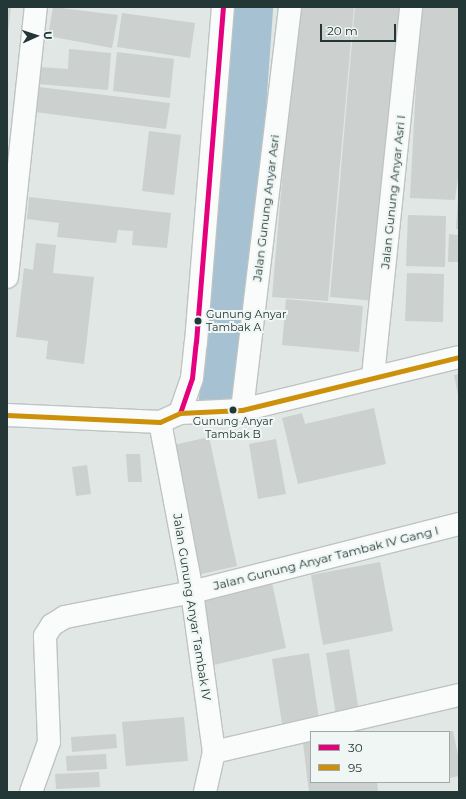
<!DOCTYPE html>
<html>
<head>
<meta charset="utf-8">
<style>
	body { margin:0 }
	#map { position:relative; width:466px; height:799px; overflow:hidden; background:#e1e7e5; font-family:Montserrat,sans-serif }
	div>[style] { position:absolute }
	.river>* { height:46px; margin:-23px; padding:0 23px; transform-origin:23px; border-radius:23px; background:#a6c1d1 }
	.building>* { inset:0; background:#ccd0cf }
	.roads { filter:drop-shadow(1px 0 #bec4c2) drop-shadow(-1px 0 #bec4c2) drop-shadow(0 1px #bec4c2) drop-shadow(0 -1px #bec4c2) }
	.minor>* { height:22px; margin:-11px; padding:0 11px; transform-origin:11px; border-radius:11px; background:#fafbfb }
	.tertiary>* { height:22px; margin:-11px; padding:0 11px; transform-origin:11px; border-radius:11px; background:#fafbfb }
	.bus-1>* { height:5px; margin:-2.5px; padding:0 2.5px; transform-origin:2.5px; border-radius:2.5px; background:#e5007d }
	.bus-2>* { height:5px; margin:-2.5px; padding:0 2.5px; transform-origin:2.5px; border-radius:2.5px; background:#cc900b }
	.dots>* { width:11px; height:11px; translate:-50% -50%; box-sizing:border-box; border:2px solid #eff6f4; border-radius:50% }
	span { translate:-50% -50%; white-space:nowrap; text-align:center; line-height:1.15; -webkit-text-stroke:4px #eff6f4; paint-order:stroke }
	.bus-label { font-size:11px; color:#223736 }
	.left { translate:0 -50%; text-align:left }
	.street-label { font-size:12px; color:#223736 }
	.frame { position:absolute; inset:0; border:8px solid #223736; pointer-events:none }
	.legend { position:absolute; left:310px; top:731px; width:140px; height:52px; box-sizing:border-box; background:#eff6f4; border:1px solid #9daaa8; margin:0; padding:5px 7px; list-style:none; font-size:12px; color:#223736 }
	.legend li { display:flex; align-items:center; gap:8px; height:20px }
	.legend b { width:20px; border:1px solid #9daaa8 }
	.north { position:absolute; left:16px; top:16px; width:40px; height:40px; -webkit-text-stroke:3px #eff6f4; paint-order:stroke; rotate:87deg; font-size:11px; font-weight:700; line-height:16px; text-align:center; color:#223736 }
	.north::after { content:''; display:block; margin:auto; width:14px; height:18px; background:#223736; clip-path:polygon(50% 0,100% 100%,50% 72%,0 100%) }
	.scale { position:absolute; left:320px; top:24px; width:76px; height:18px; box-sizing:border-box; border:2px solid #223736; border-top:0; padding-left:5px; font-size:12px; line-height:14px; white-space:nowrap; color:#223736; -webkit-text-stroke:3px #eff6f4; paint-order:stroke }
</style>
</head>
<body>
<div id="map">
	<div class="river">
		<div style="left:222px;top:400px;width:394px;rotate:-85.9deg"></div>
	</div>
	<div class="building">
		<div style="clip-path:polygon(7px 7px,11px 7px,8px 33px,7px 33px)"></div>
		<div style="clip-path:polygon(53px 7px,118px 15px,112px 48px,48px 36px)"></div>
		<div style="clip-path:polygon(297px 7px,354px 7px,328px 301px,272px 297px)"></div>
		<div style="clip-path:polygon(355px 7px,403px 7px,377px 301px,330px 297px)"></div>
		<div style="clip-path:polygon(420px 7px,459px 7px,459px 168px,455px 200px,410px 198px)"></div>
		<div style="clip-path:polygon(122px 13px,195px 23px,190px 58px,117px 47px)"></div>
		<div style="clip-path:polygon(69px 49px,111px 53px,108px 90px,38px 84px,39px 67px,68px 69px)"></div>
		<div style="clip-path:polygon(117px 52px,174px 59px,170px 98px,113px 91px)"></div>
		<div style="clip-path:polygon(39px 87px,170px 103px,166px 129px,35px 112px)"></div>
		<div style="clip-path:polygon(149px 131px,181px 135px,174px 195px,142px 191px)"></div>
		<div style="clip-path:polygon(29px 197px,171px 213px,167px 248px,132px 245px,133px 231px,118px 230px,116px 243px,57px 237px,59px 223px,27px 219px)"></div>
		<div style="clip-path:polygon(458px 198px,459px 198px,459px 229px,456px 229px)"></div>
		<div style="clip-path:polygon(408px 215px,446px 216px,445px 267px,406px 266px)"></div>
		<div style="clip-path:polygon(449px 234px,459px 235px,459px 262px,448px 262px)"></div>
		<div style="clip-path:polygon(36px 243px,56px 245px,53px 273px,94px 277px,84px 364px,46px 359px,48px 341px,16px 337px,24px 268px,33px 270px)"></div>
		<div style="clip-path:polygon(407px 273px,444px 274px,443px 322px,405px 321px)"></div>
		<div style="clip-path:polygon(286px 299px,363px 306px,359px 352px,282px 345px)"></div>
		<div style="clip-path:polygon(459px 374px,459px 395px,458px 395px,454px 375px)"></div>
		<div style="clip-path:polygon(374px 408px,386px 464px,298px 484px,282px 418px,302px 413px,305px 424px)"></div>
		<div style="clip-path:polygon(209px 437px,237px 566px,197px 575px,169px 446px)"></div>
		<div style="clip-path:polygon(276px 439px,286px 494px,258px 499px,249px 444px)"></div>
		<div style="clip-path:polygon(126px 454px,140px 454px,142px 482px,128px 482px)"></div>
		<div style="clip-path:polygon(87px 465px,91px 494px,76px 496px,72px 467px)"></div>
		<div style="clip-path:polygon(380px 562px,393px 631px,323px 645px,311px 575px)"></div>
		<div style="clip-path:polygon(271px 578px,286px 648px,210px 666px,195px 595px)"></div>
		<div style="clip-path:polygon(349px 649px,359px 712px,336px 715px,326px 653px)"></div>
		<div style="clip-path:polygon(309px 653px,319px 719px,282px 724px,272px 659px)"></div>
		<div style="clip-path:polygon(184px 717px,188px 761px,126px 766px,122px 722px)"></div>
		<div style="clip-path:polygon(449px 731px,453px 731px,459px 760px,459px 776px,449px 778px)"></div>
		<div style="clip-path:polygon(116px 734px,117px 748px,72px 752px,71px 737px)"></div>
		<div style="clip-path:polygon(311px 742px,311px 782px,377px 782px,378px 792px,309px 792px,303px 743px)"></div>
		<div style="clip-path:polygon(106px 754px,107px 769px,67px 771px,66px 756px)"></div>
		<div style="clip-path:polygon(99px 772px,100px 787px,56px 789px,55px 774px)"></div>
	</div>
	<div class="roads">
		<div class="minor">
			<div style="left:7px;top:277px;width:272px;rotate:-83.9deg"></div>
			<div style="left:373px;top:376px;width:371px;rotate:-84.1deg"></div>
			<div style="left:242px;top:410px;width:406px;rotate:-83.2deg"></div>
			<div style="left:180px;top:413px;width:62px;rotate:-2.8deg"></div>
			<div style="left:242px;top:410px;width:223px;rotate:-13.7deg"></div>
			<div style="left:160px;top:422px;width:173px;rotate:79.3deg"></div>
			<div style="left:192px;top:592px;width:162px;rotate:82.2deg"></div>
			<div style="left:214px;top:752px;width:41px;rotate:102.7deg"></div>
			<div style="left:214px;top:752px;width:252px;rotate:-13.1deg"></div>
			<div style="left:31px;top:792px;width:53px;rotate:-70.2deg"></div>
			<div style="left:49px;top:742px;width:106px;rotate:-92.2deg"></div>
			<div style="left:45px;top:636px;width:13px;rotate:-58deg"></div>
			<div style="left:52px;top:625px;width:15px;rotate:-32deg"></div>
			<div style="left:65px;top:617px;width:129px;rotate:-11.1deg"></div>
			<div style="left:192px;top:592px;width:276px;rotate:-14.3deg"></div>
		</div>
		<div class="tertiary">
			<div style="left:7px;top:415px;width:153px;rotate:2.6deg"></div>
			<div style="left:160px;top:422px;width:22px;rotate:-24deg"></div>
			<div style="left:180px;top:413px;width:37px;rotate:-71deg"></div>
			<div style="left:192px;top:378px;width:36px;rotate:-84deg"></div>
			<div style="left:196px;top:342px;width:336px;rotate:-85.4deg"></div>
		</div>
	</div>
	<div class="bus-1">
		<div style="left:180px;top:413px;width:37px;rotate:-71deg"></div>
		<div style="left:192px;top:378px;width:36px;rotate:-84deg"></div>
		<div style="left:196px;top:342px;width:336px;rotate:-85.4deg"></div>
	</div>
	<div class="bus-2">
		<div style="left:7px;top:415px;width:153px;rotate:2.6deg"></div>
		<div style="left:160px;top:422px;width:22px;rotate:-24deg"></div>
		<div style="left:180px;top:413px;width:62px;rotate:-2.8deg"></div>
		<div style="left:242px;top:410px;width:223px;rotate:-13.7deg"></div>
	</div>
	<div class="dots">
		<div style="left:198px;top:321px;background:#223736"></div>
		<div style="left:233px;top:410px;background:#223736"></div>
	</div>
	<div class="bus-label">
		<span class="left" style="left:206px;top:321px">Gunung Anyar<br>Tambak A</span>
		<span style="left:233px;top:428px">Gunung Anyar<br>Tambak B</span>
	</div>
	<div class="street-label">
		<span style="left:393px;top:192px;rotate:-84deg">Jalan Gunung Anyar Asri I</span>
		<span style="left:266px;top:208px;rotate:-83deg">Jalan Gunung Anyar Asri</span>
		<span style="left:326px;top:558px;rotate:-14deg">Jalan Gunung Anyar Tambak IV Gang I</span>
		<span style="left:192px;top:607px;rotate:81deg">Jalan Gunung Anyar Tambak IV</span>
	</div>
	<div class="frame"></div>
	<ul class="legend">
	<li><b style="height:5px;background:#e5007d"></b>30</li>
	<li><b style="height:5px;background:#cc900b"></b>95</li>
	</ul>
	<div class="north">U</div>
	<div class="scale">20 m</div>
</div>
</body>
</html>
